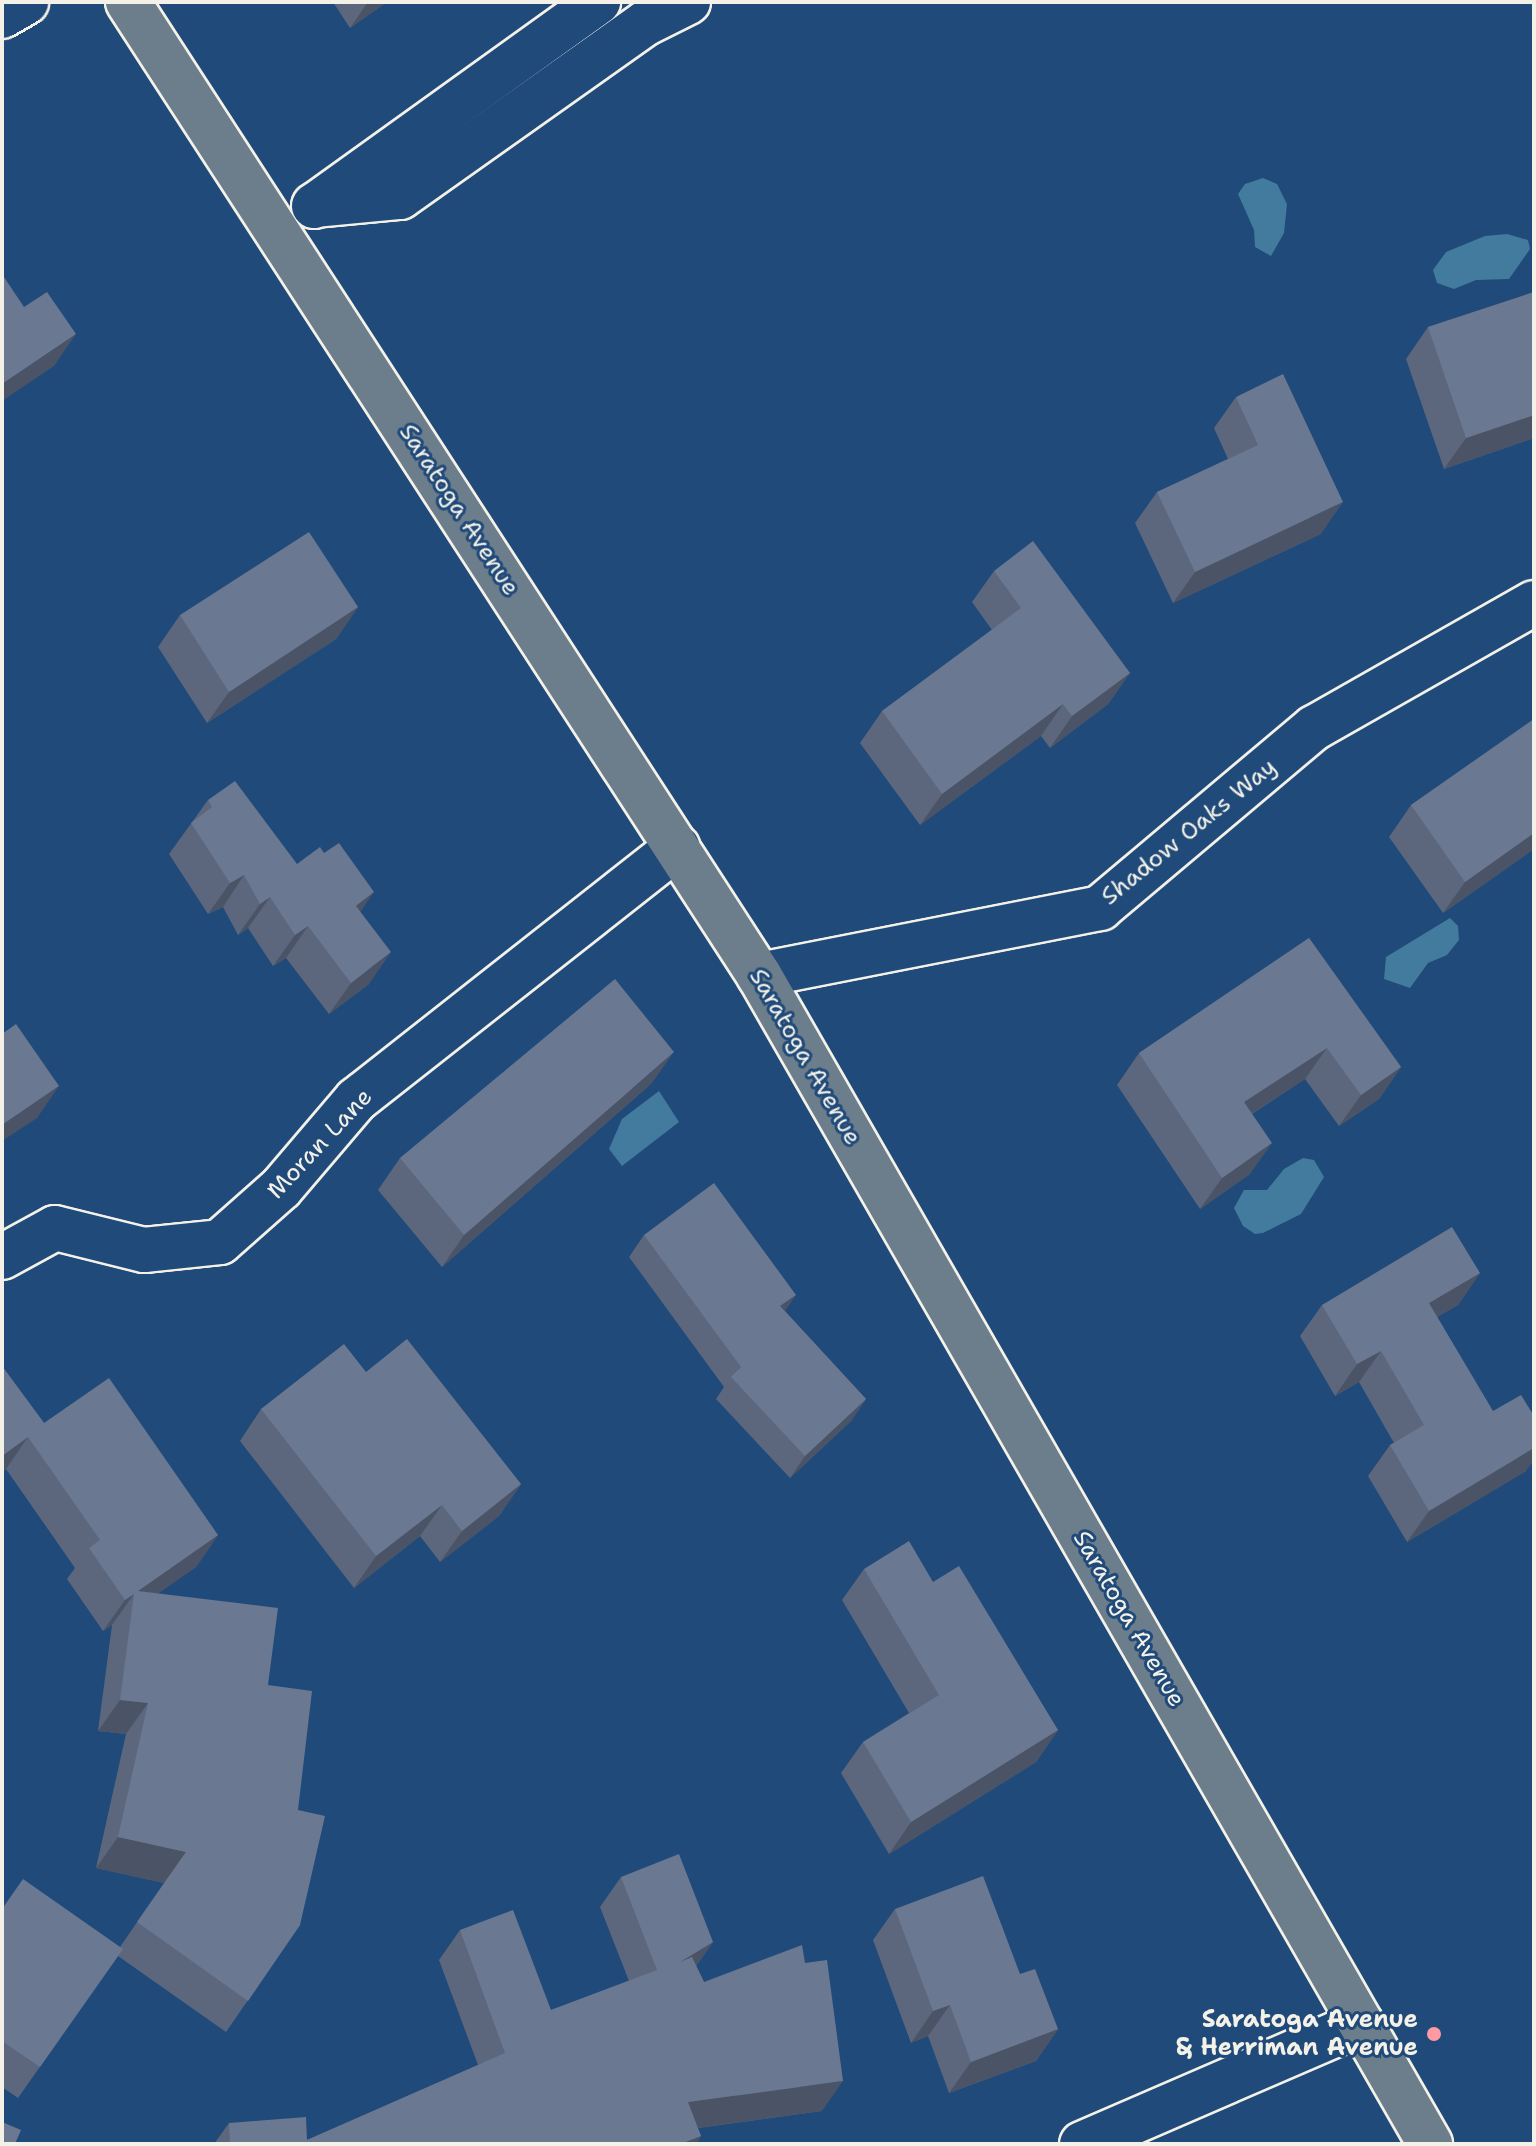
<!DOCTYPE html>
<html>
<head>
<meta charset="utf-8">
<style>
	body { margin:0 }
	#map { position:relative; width:1536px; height:2146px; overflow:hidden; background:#1f4a7a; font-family:"Shantell Sans",sans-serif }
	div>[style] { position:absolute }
	.water>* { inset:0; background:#427b9d }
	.roads { filter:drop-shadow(2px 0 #f4f1e8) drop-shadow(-2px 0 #f4f1e8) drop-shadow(0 2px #f4f1e8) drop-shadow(0 -2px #f4f1e8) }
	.minor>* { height:44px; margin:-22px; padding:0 22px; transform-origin:22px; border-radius:22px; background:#1f4a7a }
	.major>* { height:44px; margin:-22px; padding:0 22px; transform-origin:22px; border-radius:22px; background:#6c7d8b }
	.wall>* { inset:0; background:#5c677d }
	.shaded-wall>* { inset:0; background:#4b5466 }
	.building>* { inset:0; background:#6b7891 }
	.dots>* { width:22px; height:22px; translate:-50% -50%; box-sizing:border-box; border:4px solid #1f4a7a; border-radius:50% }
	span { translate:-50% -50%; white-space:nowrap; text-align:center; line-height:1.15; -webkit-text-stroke:6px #1f4a7a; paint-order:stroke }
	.street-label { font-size:24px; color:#f4f1e8 }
	.poi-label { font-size:24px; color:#f4f1e8; font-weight:700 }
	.right { translate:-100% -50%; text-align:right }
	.frame { position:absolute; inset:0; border:4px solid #f4f1e8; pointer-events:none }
</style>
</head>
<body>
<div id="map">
	<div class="water">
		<div style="clip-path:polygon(1263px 178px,1277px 184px,1287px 204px,1284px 233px,1271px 256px,1255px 247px,1254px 230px,1238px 194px,1245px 184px)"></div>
		<div style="clip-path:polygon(1507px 234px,1528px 240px,1530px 249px,1509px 279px,1476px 280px,1454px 289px,1437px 283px,1433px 270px,1446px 252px,1485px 236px)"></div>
		<div style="clip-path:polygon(1450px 918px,1458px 926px,1459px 940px,1447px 955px,1428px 963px,1410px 988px,1384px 979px,1386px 957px)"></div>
		<div style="clip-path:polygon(659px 1091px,679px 1122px,622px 1166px,609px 1149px,622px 1119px)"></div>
		<div style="clip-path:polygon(1303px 1158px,1314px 1160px,1324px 1177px,1301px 1214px,1263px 1233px,1255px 1234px,1243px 1226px,1234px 1208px,1244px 1190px,1267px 1190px,1284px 1169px)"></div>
	</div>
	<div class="roads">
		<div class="minor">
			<div style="left:2px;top:16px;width:28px;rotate:-30deg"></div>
			<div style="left:315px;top:205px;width:85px;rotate:-5.4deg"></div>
			<div style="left:400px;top:197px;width:301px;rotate:-35.3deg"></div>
			<div style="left:646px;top:23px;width:47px;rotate:-26.6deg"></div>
			<div style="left:314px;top:206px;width:350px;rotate:-35.7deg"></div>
			<div style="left:759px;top:975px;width:348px;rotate:-11.1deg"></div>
			<div style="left:1100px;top:908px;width:280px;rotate:-40.1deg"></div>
			<div style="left:1314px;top:728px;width:253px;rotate:-29.6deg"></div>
			<div style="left:2px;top:1257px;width:60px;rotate:-28.7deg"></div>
			<div style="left:55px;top:1228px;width:92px;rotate:13.9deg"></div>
			<div style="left:144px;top:1250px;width:76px;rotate:-6deg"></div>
			<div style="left:220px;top:1242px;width:81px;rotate:-41.5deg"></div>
			<div style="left:281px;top:1188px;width:116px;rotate:-49.6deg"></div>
			<div style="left:356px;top:1100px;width:409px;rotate:-38.2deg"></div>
			<div style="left:1082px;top:2144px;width:304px;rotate:-23.4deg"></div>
		</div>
		<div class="major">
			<div style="left:128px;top:2px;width:1160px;rotate:57.04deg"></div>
			<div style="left:759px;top:975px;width:1348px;rotate:60.14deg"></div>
		</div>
	</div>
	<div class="wall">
		<div style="clip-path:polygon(333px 2px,387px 2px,350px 28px)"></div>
		<div style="clip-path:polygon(1534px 292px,1534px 438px,1444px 469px,1406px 359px,1428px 327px)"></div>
		<div style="clip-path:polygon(1236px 397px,1321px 534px,1173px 603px,1135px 523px,1157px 492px,1228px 459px,1214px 428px)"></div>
		<div style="clip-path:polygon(994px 571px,1130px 673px,1108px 704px,1050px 748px,1041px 736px,920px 825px,860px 743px,882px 711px,992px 630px,972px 602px)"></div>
		<div style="clip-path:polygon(358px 607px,336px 639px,207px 723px,158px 647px,180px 615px)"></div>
		<div style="clip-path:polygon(1534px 719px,1534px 849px,1443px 913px,1389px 837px,1411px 805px)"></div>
		<div style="clip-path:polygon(208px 800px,360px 912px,369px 984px,329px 1014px,286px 958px,273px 966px,248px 928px,238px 935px,223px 907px,208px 914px,169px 854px)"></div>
		<div style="clip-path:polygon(1309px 938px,1401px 1067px,1379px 1099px,1339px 1126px,1305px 1079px,1252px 1114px,1250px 1174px,1200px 1209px,1117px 1085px,1139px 1053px)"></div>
		<div style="clip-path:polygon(652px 1083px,442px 1267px,378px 1190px,400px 1158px)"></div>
		<div style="clip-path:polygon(644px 1235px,785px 1311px,866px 1399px,851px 1421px,790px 1478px,716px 1399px,724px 1387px,629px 1257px)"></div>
		<div style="clip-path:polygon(1480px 1273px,1458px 1305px,1437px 1317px,1526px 1471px,1407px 1542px,1368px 1476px,1390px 1445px,1394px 1443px,1359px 1382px,1335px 1396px,1300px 1336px,1322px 1305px)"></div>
		<div style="clip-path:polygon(2px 1366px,44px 1423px,218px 1535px,196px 1567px,158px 1593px,268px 1685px,298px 1810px,300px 1925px,226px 2032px,118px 1956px,18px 2098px,2px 2087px,2px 1909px,120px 1947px,164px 1883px,96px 1868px,126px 1734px,98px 1731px,112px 1625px,103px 1631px,67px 1579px,75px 1568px,6px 1469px,2px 1472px)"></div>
		<div style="clip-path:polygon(366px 1372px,521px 1484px,499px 1516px,440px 1562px,420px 1536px,354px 1588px,240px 1441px,261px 1409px)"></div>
		<div style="clip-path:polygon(864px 1569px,933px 1582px,1058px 1730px,1036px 1762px,889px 1854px,841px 1773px,863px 1742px,909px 1713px,842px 1600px)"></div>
		<div style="clip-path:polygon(621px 1877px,713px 1942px,696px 1966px,704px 1982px,822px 2111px,698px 2128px,701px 2136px,696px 2144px,214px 2144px,229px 2123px,307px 2140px,478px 2065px,439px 1960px,460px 1930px,551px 2010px,629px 1981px,600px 1907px)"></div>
		<div style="clip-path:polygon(895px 1909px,1020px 1974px,1058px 2029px,1036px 2061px,949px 2093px,928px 2036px,911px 2043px,873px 1940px)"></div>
	</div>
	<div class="shaded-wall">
		<div style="clip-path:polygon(368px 2px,387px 2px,350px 28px)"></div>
		<div style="clip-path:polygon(76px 334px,54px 366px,2px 401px,2px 384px)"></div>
		<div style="clip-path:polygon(1534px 415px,1534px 438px,1444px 469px,1466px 438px)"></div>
		<div style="clip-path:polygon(1343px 502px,1321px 534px,1173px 603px,1195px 572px)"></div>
		<div style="clip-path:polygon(358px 607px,336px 639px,207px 723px,229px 692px)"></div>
		<div style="clip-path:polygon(1130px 673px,1108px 704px,1050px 748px,1072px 716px)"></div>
		<div style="clip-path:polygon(1063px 704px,1041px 736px,920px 825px,942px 794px)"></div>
		<div style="clip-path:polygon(1534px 833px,1534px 849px,1443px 913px,1465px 882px)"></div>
		<div style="clip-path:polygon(244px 875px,223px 907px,208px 914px,230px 883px)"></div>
		<div style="clip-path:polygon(374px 892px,352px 924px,356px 906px)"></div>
		<div style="clip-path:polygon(270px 897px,248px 928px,238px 935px,260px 904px)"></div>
		<div style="clip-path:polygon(308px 926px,286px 958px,273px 966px,295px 935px)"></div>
		<div style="clip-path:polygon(391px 952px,369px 984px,329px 1014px,351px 983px)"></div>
		<div style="clip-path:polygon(1327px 1048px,1305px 1079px,1222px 1133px,1244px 1102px)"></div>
		<div style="clip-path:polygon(674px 1052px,652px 1083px,442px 1267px,464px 1235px)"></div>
		<div style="clip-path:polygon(1401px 1067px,1379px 1099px,1339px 1126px,1361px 1095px)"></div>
		<div style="clip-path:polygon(59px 1086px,37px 1118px,2px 1141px,2px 1125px)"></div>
		<div style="clip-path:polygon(1272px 1143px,1250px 1174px,1200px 1209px,1222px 1178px)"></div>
		<div style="clip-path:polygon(1480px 1273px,1458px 1305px,1407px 1335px,1429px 1303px)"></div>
		<div style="clip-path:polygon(796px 1295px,781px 1317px,780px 1306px)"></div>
		<div style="clip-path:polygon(1381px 1351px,1359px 1382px,1335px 1396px,1357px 1364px)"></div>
		<div style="clip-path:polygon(866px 1399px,851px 1421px,790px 1478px,805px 1456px)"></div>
		<div style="clip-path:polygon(28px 1437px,6px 1469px,2px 1472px,2px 1456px)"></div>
		<div style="clip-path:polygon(1534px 1448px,1534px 1460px,1526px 1471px,1407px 1542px,1429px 1511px)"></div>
		<div style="clip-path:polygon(521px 1484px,499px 1516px,440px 1562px,462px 1531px)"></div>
		<div style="clip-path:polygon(442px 1505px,420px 1536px,354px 1588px,376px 1556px)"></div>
		<div style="clip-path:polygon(218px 1535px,196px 1567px,132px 1612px,138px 1591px)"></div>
		<div style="clip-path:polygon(134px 1594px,112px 1625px,103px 1631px,125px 1600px)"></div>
		<div style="clip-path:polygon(120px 1700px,148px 1703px,126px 1734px,98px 1731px)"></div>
		<div style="clip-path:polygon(1058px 1730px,1036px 1762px,889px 1854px,911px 1822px)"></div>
		<div style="clip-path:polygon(118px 1837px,186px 1852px,164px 1883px,96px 1868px)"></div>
		<div style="clip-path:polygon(713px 1942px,692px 1972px,680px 1962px)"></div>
		<div style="clip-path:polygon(950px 2005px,928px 2036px,911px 2043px,933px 2011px)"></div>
		<div style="clip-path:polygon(1058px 2029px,1036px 2061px,949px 2093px,971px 2062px)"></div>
		<div style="clip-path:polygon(843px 2081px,822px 2111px,667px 2132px,688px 2102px)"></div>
		<div style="clip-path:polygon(701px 2136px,696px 2144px,680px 2144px)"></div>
	</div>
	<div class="building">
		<div style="clip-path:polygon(2px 274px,24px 307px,47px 292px,76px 334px,2px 384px)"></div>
		<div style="clip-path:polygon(1534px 292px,1534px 415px,1466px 438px,1428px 327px)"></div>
		<div style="clip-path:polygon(1283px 374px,1343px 502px,1195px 572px,1157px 492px,1258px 445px,1236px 397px)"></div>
		<div style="clip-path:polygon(309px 532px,358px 607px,229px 692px,180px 615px)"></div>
		<div style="clip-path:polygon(1033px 541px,1130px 673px,1072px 716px,1063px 704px,942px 794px,882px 711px,1021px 608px,994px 571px)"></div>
		<div style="clip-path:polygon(1534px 719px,1534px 833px,1465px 882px,1411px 805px)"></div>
		<div style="clip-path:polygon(235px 781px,297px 864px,320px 847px,324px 853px,339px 843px,374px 892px,356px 906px,391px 952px,351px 983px,308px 926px,295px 935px,270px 897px,260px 904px,244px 875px,230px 883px,191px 823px,212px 807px,208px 800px)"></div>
		<div style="clip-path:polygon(1309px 938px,1401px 1067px,1361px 1095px,1327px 1048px,1244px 1102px,1272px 1143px,1222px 1178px,1139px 1053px)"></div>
		<div style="clip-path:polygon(615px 979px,674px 1052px,464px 1235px,400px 1158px)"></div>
		<div style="clip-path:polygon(16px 1024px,59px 1086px,2px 1125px,2px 1034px)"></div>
		<div style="clip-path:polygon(714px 1183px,796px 1295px,780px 1306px,866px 1399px,805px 1456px,731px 1377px,741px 1367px,644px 1235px)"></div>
		<div style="clip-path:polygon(1452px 1227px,1480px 1273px,1429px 1303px,1493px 1411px,1521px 1395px,1534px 1416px,1534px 1448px,1429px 1511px,1390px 1445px,1424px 1425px,1381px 1351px,1357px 1364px,1322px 1305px)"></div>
		<div style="clip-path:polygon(407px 1339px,521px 1484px,462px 1531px,442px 1505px,376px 1556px,261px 1409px,344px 1344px,366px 1372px)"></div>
		<div style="clip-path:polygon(2px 1366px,44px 1423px,109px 1378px,218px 1535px,138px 1591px,278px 1608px,268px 1685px,312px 1691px,298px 1810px,325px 1816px,300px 1925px,248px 2001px,137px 1922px,186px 1852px,118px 1837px,148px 1703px,120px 1700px,134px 1594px,125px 1600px,89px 1548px,100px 1540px,28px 1437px,2px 1456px)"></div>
		<div style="clip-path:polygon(909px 1541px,933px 1582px,959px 1566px,1058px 1730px,911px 1822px,863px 1742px,939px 1695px,864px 1569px)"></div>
		<div style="clip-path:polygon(679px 1854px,713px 1942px,680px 1962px,692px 1957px,704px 1982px,802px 1945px,805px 1963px,827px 1960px,843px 2081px,688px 2102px,701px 2136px,680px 2144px,230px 2144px,229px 2123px,306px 2117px,307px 2140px,505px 2053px,460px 1930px,513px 1910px,551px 2010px,657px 1970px,621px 1877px)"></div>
		<div style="clip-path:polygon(983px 1876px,1020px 1974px,1035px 1969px,1058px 2029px,971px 2062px,950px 2005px,933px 2011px,895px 1909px)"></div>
		<div style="clip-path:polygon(23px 1879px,123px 1949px,40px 2067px,2px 2041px,2px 1909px)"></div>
		<div style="clip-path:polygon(2px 2122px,21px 2130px,15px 2144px,2px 2144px)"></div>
	</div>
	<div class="dots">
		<div style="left:1434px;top:2034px;background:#ff9aa2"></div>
	</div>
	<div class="street-label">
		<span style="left:459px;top:510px;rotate:57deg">Saratoga Avenue</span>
		<span style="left:1189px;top:832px;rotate:-39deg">Shadow Oaks Way</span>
		<span style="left:805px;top:1057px;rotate:60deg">Saratoga Avenue</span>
		<span style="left:320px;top:1144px;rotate:-47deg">Moran Lane</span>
		<span style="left:1129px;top:1619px;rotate:60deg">Saratoga Avenue</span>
	</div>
	<div class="poi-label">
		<span class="right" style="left:1418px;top:2034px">Saratoga Avenue<br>&amp; Herriman Avenue</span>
	</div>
	<div class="frame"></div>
</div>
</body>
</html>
